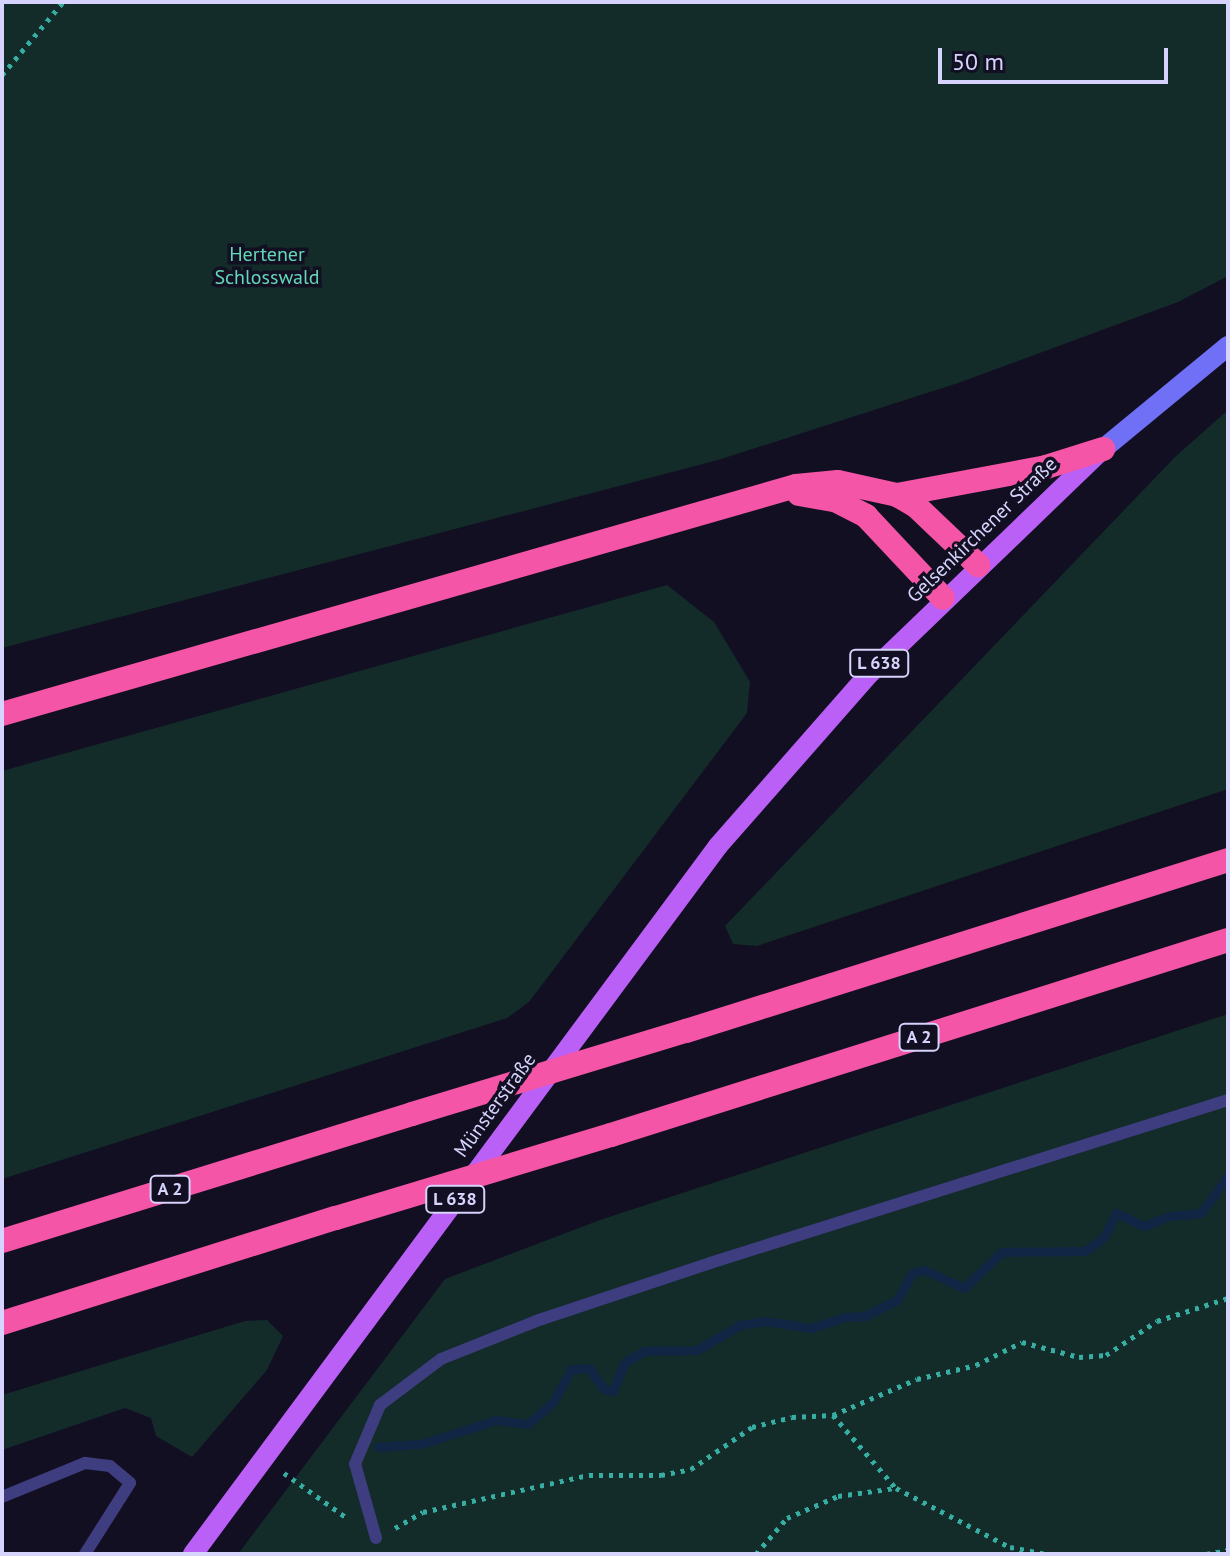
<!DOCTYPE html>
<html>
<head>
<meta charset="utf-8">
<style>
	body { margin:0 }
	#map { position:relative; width:1230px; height:1556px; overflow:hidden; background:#120f22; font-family:"PT Sans",sans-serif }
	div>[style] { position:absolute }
	.green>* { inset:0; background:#132c2a }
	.stream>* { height:9px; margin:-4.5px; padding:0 4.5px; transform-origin:4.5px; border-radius:4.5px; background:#112645 }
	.path>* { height:5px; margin-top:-2.5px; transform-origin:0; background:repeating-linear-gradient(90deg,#36aea3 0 4px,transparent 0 10px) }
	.lane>* { height:12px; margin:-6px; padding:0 6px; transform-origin:6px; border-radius:6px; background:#3d3d7f }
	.secondary>* { height:20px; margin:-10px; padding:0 10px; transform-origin:10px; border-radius:10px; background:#7070f7 }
	.primary>* { height:20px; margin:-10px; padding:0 10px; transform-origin:10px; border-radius:10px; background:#ba60f6 }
	.highway>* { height:24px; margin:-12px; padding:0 12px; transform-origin:12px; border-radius:12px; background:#f555a6 }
	.highway-bridge>* { height:24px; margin:-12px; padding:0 12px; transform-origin:12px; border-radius:12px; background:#f555a6 }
	span { translate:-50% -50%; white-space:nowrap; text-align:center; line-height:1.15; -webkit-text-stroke:7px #120f22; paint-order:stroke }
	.shield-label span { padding:2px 6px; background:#120f22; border:2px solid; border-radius:6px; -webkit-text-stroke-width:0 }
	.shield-label { font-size:18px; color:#d6d3fc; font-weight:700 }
	.park-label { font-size:20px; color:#63d8b8 }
	.street-label { font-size:20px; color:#d6d3fc }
	.frame { position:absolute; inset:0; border:4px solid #d6d3fc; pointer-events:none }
	.scale { position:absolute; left:938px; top:48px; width:230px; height:36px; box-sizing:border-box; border:4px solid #d6d3fc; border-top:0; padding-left:10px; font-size:24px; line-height:28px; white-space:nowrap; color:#d6d3fc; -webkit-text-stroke:6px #120f22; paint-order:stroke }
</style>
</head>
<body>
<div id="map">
	<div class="green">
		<div style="clip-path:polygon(2px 2px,1228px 2px,1228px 276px,1178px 302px,958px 383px,718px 460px,2px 648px)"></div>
		<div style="clip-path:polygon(1228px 410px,1228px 789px,757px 946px,733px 944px,725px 926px,1175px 457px)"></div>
		<div style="clip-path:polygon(667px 585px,714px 622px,750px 682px,747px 713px,529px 1002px,507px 1018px,2px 1179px,2px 771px)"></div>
		<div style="clip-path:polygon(1228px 1014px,1228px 1554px,238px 1554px,445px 1279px,600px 1220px)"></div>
		<div style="clip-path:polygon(267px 1320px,283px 1336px,267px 1370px,192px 1457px,156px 1436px,151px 1418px,125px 1408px,2px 1450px,2px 1395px,245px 1321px)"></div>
	</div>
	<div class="stream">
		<div style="left:378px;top:1447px;width:43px;rotate:-4deg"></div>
		<div style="left:421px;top:1444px;width:79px;rotate:-17.7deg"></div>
		<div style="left:496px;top:1420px;width:32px;rotate:7deg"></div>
		<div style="left:528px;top:1424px;width:33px;rotate:-41deg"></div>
		<div style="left:553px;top:1402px;width:38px;rotate:-61deg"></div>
		<div style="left:571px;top:1369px;width:18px;rotate:-3deg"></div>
		<div style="left:589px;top:1368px;width:26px;rotate:54deg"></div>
		<div style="left:604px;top:1389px;width:9px;rotate:13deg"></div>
		<div style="left:613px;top:1391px;width:31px;rotate:-68deg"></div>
		<div style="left:625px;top:1362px;width:22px;rotate:-30deg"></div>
		<div style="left:644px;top:1351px;width:53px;rotate:-1.1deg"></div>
		<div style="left:697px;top:1350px;width:50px;rotate:-30.2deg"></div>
		<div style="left:740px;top:1325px;width:25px;rotate:-9deg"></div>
		<div style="left:765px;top:1321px;width:47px;rotate:8.7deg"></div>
		<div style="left:811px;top:1328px;width:35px;rotate:-18deg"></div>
		<div style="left:844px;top:1317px;width:21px;rotate:-3deg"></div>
		<div style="left:865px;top:1316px;width:36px;rotate:-27deg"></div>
		<div style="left:897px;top:1300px;width:31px;rotate:-61deg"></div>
		<div style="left:912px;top:1273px;width:12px;rotate:-14deg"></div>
		<div style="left:924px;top:1270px;width:44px;rotate:24.2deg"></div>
		<div style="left:964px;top:1288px;width:52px;rotate:-43.5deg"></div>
		<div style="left:1002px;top:1252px;width:83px;rotate:-0.7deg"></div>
		<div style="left:1085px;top:1251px;width:24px;rotate:-36deg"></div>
		<div style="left:1104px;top:1237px;width:27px;rotate:-63deg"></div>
		<div style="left:1116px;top:1213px;width:31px;rotate:25deg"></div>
		<div style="left:1144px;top:1226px;width:27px;rotate:-22deg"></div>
		<div style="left:1169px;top:1216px;width:32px;rotate:-5deg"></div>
		<div style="left:1201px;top:1213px;width:46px;rotate:-53.9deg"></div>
	</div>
	<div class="path">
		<div style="left:2px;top:75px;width:95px;rotate:-50.1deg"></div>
		<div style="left:833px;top:1415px;width:95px;rotate:49.3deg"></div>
		<div style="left:284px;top:1473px;width:77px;rotate:35.5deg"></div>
		<div style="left:395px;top:1528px;width:32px;rotate:-30deg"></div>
		<div style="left:423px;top:1512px;width:170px;rotate:-12.6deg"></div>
		<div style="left:589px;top:1475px;width:72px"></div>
		<div style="left:661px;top:1475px;width:31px;rotate:-11deg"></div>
		<div style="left:691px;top:1469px;width:74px;rotate:-34.5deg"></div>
		<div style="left:752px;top:1427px;width:41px;rotate:-14deg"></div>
		<div style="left:792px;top:1417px;width:41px;rotate:-2.8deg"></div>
		<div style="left:833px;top:1415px;width:91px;rotate:-23.2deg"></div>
		<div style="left:917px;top:1379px;width:61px;rotate:-13.3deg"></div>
		<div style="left:976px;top:1365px;width:51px;rotate:-26.6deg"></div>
		<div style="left:1022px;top:1342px;width:59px;rotate:14.7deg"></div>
		<div style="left:1079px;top:1357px;width:27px;rotate:-4deg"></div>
		<div style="left:1106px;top:1355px;width:61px;rotate:-33.7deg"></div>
		<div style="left:1157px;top:1321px;width:75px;rotate:-17.9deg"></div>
		<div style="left:756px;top:1554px;width:48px;rotate:-49.3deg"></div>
		<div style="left:787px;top:1518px;width:56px;rotate:-23.3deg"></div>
		<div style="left:838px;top:1496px;width:59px;rotate:-7.9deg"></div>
		<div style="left:896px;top:1488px;width:128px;rotate:27.4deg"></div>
		<div style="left:1010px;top:1547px;width:38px;rotate:11deg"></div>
		<div style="left:1206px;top:1554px;width:22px;rotate:-10deg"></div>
	</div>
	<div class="lane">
		<div style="left:2px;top:1497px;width:90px;rotate:-22.3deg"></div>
		<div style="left:85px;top:1463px;width:25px;rotate:7deg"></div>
		<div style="left:110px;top:1466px;width:26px;rotate:40deg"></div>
		<div style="left:130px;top:1483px;width:84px;rotate:122.4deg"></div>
		<div style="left:376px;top:1538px;width:77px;rotate:-105.8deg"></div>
		<div style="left:355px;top:1464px;width:64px;rotate:-67deg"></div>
		<div style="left:380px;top:1405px;width:76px;rotate:-37deg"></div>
		<div style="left:441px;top:1359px;width:105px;rotate:-21.7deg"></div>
		<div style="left:539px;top:1320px;width:180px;rotate:-18.4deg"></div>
		<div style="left:710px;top:1263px;width:543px;rotate:-17.47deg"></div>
	</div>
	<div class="secondary">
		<div style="left:1103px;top:449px;width:162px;rotate:-39.5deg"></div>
	</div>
	<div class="primary">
		<div style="left:193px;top:1554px;width:881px;rotate:-53.44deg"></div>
		<div style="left:718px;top:846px;width:230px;rotate:-48.7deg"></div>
		<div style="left:870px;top:673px;width:319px;rotate:-43.9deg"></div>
	</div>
	<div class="highway">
		<div style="left:799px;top:494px;width:39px;rotate:10deg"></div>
		<div style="left:837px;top:501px;width:33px;rotate:27deg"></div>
		<div style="left:866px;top:516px;width:112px;rotate:46.8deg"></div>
		<div style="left:897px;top:495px;width:152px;rotate:-10.6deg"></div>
		<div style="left:1046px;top:467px;width:60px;rotate:-17.5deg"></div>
		<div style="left:2px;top:714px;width:826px;rotate:-16.02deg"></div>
		<div style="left:796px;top:486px;width:42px;rotate:-5.4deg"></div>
		<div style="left:838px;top:482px;width:60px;rotate:12.4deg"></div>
		<div style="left:897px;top:495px;width:22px;rotate:30deg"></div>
		<div style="left:916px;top:506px;width:86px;rotate:43.6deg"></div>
		<div style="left:686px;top:1031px;width:568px;rotate:-17.51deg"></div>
		<div style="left:611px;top:1135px;width:647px;rotate:-17.54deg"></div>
		<div style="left:2px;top:1241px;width:429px;rotate:-17.2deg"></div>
		<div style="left:2px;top:1323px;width:350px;rotate:-17.5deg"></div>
	</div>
	<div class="highway-bridge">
		<div style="left:412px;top:1114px;width:286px;rotate:-16.9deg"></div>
		<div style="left:336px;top:1218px;width:287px;rotate:-16.8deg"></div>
	</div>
	<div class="shield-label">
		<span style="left:879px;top:663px">L 638</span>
		<span style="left:919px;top:1037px">A 2</span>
		<span style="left:170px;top:1189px">A 2</span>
		<span style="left:455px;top:1199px">L 638</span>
	</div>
	<div class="park-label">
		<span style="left:267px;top:266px">Hertener<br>Schlosswald</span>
	</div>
	<div class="street-label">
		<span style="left:982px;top:530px;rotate:-44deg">Gelsenkirchener Straße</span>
		<span style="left:495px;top:1105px;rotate:-54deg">Münsterstraße</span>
	</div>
	<div class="frame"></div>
	<div class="scale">50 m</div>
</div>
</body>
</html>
